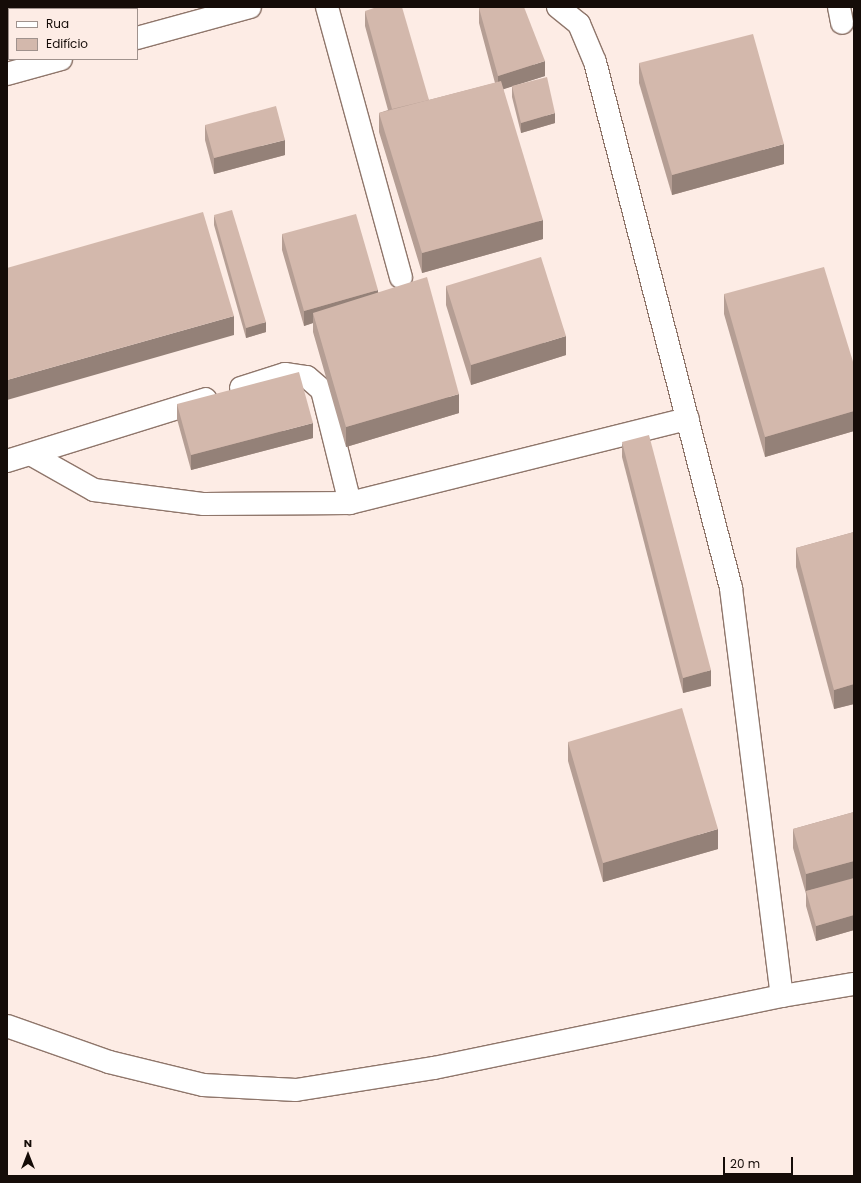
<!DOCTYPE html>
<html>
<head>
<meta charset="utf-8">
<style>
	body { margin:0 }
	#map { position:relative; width:861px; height:1183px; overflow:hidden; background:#fdece5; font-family:Poppins,sans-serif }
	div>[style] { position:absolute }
	.roads { filter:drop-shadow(1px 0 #8f766b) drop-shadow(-1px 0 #8f766b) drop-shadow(0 1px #8f766b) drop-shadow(0 -1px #8f766b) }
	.minor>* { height:22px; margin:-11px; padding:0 11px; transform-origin:11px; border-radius:11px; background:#fff }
	.wall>* { inset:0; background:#b59e94 }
	.shaded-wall>* { inset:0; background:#948178 }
	.building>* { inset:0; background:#d3b8ac }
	span { translate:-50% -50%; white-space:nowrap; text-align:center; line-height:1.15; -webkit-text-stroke:3px #fdece5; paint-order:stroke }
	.frame { position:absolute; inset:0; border:8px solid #150c08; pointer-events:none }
	.legend { position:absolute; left:8px; top:8px; width:130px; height:52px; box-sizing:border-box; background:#fdece5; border:1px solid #a0928d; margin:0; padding:5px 7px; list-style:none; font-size:12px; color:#150c08 }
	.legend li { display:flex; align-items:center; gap:8px; height:20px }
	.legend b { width:20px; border:1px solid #a0928d }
	.north { position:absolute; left:8px; top:1135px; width:40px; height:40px; -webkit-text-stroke:3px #fdece5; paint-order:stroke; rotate:0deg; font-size:11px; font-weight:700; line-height:16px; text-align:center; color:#150c08 }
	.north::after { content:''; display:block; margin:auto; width:14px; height:18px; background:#150c08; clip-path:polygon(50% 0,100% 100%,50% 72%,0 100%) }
	.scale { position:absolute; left:723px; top:1157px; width:70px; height:18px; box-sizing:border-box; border:2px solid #150c08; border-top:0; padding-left:5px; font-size:12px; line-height:14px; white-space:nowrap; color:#150c08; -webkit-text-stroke:3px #fdece5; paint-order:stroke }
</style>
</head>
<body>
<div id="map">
	<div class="roads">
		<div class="minor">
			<div style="left:327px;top:7px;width:280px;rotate:74.7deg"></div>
			<div style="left:558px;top:7px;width:27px;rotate:39deg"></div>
			<div style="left:579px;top:24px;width:41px;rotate:67.2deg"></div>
			<div style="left:595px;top:62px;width:543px;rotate:75.5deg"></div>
			<div style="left:731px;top:588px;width:411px;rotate:82.9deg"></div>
			<div style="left:839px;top:7px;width:16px;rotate:79deg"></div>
			<div style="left:137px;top:38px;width:117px;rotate:-15.3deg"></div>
			<div style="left:7px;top:74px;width:56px;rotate:-15.5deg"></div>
			<div style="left:241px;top:388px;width:46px;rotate:-17.7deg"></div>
			<div style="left:285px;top:374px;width:22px;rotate:8deg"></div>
			<div style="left:307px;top:377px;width:20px;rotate:41deg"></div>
			<div style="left:322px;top:390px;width:116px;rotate:76.1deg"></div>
			<div style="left:350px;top:503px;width:348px;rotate:-14deg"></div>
			<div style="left:32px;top:455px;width:71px;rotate:29.4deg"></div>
			<div style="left:94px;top:490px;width:111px;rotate:7.3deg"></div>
			<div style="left:204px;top:504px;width:146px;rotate:-0.4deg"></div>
			<div style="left:7px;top:461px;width:208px;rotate:-17.3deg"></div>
			<div style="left:7px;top:1026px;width:108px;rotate:19.4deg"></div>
			<div style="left:109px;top:1062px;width:97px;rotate:13.7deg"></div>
			<div style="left:203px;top:1085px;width:93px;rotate:3.1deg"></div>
			<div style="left:296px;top:1090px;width:140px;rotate:-9.1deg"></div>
			<div style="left:434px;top:1068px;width:355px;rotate:-11.7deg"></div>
			<div style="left:782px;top:996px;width:73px;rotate:-9.5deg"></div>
		</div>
	</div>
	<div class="wall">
		<div style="clip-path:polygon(479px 8px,545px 76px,503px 89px,543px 239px,422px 273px,379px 132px,379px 113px,388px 110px,365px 26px,365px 11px,429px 100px,495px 83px,479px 23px)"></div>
		<div style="clip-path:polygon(639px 63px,784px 164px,672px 195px,639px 83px)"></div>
		<div style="clip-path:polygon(512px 86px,555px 123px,521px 133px,512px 97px)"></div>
		<div style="clip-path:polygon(205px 125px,285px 155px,214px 174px,205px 140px)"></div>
		<div style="clip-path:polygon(214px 215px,266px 332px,246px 338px,214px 225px)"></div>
		<div style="clip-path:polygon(282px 234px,378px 292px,459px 413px,346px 447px,313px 332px,313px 323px,304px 326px,282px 250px)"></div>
		<div style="clip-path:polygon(446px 286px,566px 355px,471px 385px,446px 305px)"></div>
		<div style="clip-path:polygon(724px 294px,854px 365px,854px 431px,765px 457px,724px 314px)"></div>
		<div style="clip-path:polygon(177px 404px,313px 438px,191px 470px,177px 419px)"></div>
		<div style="clip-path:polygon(622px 442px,711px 686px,683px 693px,622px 457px)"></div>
		<div style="clip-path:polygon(854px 532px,854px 704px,834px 709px,796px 567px,796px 548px)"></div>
		<div style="clip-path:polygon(568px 742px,718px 849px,603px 882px,568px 761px)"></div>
		<div style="clip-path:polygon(854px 812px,854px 930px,816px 941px,806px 906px,806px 894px,793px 848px,793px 829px)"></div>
	</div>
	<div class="shaded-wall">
		<div style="clip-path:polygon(9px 16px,9px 36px,7px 36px,7px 17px)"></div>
		<div style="clip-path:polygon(545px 61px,545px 76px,498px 91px,498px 76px)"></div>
		<div style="clip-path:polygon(555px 113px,555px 123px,521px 133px,521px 123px)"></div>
		<div style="clip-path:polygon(285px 140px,285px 155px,214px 174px,214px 158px)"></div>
		<div style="clip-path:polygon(784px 144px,784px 164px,672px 195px,672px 175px)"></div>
		<div style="clip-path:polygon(543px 220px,543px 239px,422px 273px,422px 253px)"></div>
		<div style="clip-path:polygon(378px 290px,378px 305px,313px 313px,313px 323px,304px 326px,304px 311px)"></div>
		<div style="clip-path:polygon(234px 316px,234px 335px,7px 400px,7px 380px)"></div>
		<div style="clip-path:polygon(266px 322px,266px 332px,246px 338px,246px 328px)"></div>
		<div style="clip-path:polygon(566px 336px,566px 355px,471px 385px,471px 365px)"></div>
		<div style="clip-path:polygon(459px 394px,459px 413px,346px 447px,346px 427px)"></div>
		<div style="clip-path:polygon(854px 411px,854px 431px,765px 457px,765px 437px)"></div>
		<div style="clip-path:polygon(313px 423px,313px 438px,191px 470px,191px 455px)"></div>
		<div style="clip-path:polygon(711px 670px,711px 686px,683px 693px,683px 678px)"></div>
		<div style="clip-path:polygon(854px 684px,854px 704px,834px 709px,834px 690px)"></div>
		<div style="clip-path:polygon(718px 829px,718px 849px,603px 882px,603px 863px)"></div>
		<div style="clip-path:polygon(854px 861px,854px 880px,806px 891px,806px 894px,806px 874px)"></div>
		<div style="clip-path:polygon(854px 915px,854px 930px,816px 941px,816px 926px)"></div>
	</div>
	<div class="building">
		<div style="clip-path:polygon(7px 7px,17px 7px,18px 9px,9px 9px,9px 16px,7px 17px)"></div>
		<div style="clip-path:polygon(377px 7px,402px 7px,429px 100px,392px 109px,365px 11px)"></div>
		<div style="clip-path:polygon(483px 7px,524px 7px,545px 61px,498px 76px,479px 8px)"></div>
		<div style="clip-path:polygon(753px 34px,784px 144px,672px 175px,639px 63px)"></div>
		<div style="clip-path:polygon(547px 77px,555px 113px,521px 123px,512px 86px)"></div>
		<div style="clip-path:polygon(501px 81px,543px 220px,422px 253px,379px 113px)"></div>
		<div style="clip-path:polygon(276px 106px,285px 140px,214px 158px,205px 125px)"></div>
		<div style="clip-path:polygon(232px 210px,266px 322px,246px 328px,214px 215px)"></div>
		<div style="clip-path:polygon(203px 212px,234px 316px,7px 380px,7px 268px)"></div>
		<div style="clip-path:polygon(356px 214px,378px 290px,304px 311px,282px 234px)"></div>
		<div style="clip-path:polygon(541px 257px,566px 336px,471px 365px,446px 286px)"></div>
		<div style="clip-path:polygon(824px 267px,854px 365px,854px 411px,765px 437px,724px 294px)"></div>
		<div style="clip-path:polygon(427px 277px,459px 394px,346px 427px,313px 313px)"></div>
		<div style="clip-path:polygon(299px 372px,313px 423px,191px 455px,177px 404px)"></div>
		<div style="clip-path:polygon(649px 435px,711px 670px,683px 678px,622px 442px)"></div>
		<div style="clip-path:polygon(854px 532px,854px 684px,834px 690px,796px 548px)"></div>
		<div style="clip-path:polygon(682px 708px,718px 829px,603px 863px,568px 742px)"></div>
		<div style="clip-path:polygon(854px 812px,854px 861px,806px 874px,793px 829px)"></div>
		<div style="clip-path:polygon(854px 878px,854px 915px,816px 926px,806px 891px)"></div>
	</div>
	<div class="frame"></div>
	<ul class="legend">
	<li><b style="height:5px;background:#fff"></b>Rua</li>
	<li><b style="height:11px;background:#d3b8ac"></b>Edifício</li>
	</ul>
	<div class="north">N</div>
	<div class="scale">20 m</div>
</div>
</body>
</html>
